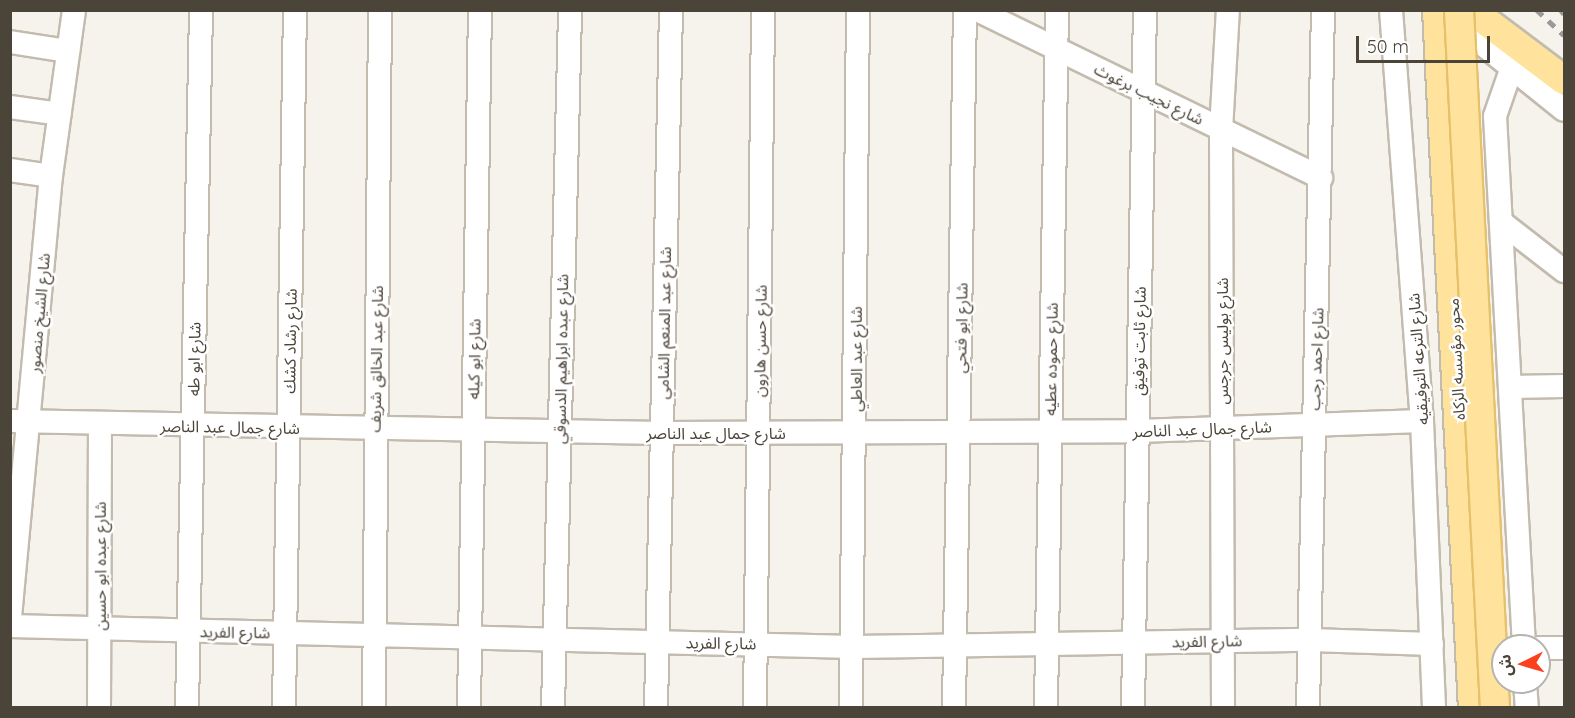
<!DOCTYPE html>
<html>
<head>
<meta charset="utf-8">
<style>
	body { margin:0 }
	#map { position:relative; width:1575px; height:718px; overflow:hidden; background:#f6f3ec; font-family:Quicksand,"Noto Sans Arabic",sans-serif }
	div>[style] { position:absolute }
	.roads { filter:drop-shadow(2px 0 #c2bbae) drop-shadow(-2px 0 #c2bbae) drop-shadow(0 2px #c2bbae) drop-shadow(0 -2px #c2bbae) }
	.minor>* { height:22px; margin:-11px; padding:0 11px; transform-origin:11px; border-radius:11px; background:#fff }
	.major>* { height:28px; margin:-14px; padding:0 14px; transform-origin:14px; border-radius:14px; background:#ffe39c }
	.rail>* { height:4.5px; margin-top:-2.25px; transform-origin:0; background:repeating-linear-gradient(90deg,#9a9a9a 0 8px,transparent 0 16px) }
	.bridges { filter:drop-shadow(2px 0 #e6c16a) drop-shadow(-2px 0 #e6c16a) drop-shadow(0 2px #e6c16a) drop-shadow(0 -2px #e6c16a) }
	.major-bridge>* { height:28px; margin:-14px; padding:0 14px; transform-origin:14px; border-radius:14px; background:#ffe39c }
	span { translate:-50% -50%; white-space:nowrap; text-align:center; line-height:1.15; -webkit-text-stroke:5px #fff; paint-order:stroke }
	.street-label { font-size:16px; color:#4b4439 }
	.frame { position:absolute; inset:0; border:12px solid #4b4439; pointer-events:none }
	.north { position:absolute; left:1491px; top:634px; width:60px; height:60px; box-sizing:border-box; background:#fff; border:2px solid #b7b4b0; border-radius:50%; rotate:265deg; font-size:16px; font-weight:700; line-height:24px; text-align:center; color:#4b4439 }
	.north::after { content:''; display:block; margin:auto; width:21px; height:27px; background:#fc3f1d; clip-path:polygon(50% 0,100% 100%,50% 72%,0 100%) }
	.scale { position:absolute; left:1356px; top:36px; width:134px; height:27px; box-sizing:border-box; border:3px solid #4b4439; border-top:0; padding-left:8px; font-size:18px; line-height:21px; white-space:nowrap; color:#4b4439; -webkit-text-stroke:4px #fff; paint-order:stroke }
</style>
</head>
<body>
<div id="map">
	<div class="roads">
		<div class="minor">
			<div style="left:977px;top:10px;width:383px;rotate:26deg"></div>
			<div style="left:1391px;top:10px;width:412px;rotate:85.7deg"></div>
			<div style="left:1422px;top:421px;width:287px;rotate:87.6deg"></div>
			<div style="left:1451px;top:19px;width:145px;rotate:38.8deg"></div>
			<div style="left:10px;top:42px;width:59px;rotate:8.8deg"></div>
			<div style="left:1512px;top:67px;width:52px;rotate:109.1deg"></div>
			<div style="left:1495px;top:116px;width:531px;rotate:86.87deg"></div>
			<div style="left:10px;top:107px;width:50px;rotate:8deg"></div>
			<div style="left:10px;top:170px;width:41px;rotate:8.3deg"></div>
			<div style="left:1501px;top:222px;width:80px;rotate:37.9deg"></div>
			<div style="left:1510px;top:387px;width:54px;rotate:-1.1deg"></div>
			<div style="left:10px;top:421px;width:652px;rotate:1.05deg"></div>
			<div style="left:662px;top:433px;width:476px;rotate:-0.2deg"></div>
			<div style="left:1138px;top:431px;width:284px;rotate:-2deg"></div>
			<div style="left:10px;top:617px;width:443px;rotate:-84.7deg"></div>
			<div style="left:51px;top:176px;width:168px;rotate:-82.1deg"></div>
			<div style="left:10px;top:626px;width:844px;rotate:1.43deg"></div>
			<div style="left:854px;top:647px;width:456px;rotate:-0.9deg"></div>
			<div style="left:1310px;top:640px;width:122px;rotate:1.9deg"></div>
			<div style="left:1539px;top:648px;width:25px"></div>
			<div style="left:1525px;top:682px;width:26px;rotate:86deg"></div>
			<div style="left:99px;top:708px;width:283px;rotate:-89.8deg"></div>
			<div style="left:187px;top:708px;width:698px;rotate:-88.85deg"></div>
			<div style="left:284px;top:708px;width:698px;rotate:-89.1deg"></div>
			<div style="left:374px;top:708px;width:698px;rotate:-89.51deg"></div>
			<div style="left:469px;top:708px;width:698px;rotate:-89.1deg"></div>
			<div style="left:553px;top:708px;width:698px;rotate:-88.6deg"></div>
			<div style="left:656px;top:708px;width:698px;rotate:-88.77deg"></div>
			<div style="left:755px;top:708px;width:698px;rotate:-89.34deg"></div>
			<div style="left:851px;top:708px;width:698px;rotate:-89.43deg"></div>
			<div style="left:954px;top:708px;width:698px;rotate:-89.1deg"></div>
			<div style="left:1046px;top:708px;width:698px;rotate:-89.1deg"></div>
			<div style="left:1133px;top:708px;width:698px;rotate:-89.02deg"></div>
			<div style="left:1223px;top:708px;width:578px;rotate:-90.2deg"></div>
			<div style="left:1221px;top:130px;width:120px;rotate:-86.7deg"></div>
			<div style="left:1308px;top:708px;width:698px;rotate:-88.77deg"></div>
		</div>
		<div class="major">
			<div style="left:1437px;top:10px;width:699px;rotate:87.05deg"></div>
			<div style="left:1471px;top:10px;width:116px;rotate:37deg"></div>
		</div>
	</div>
	<div class="rail">
		<div style="left:1537px;top:10px;width:37px;rotate:43deg"></div>
		<div style="left:1561px;top:10px;width:5px;rotate:53deg"></div>
	</div>
	<div class="bridges">
		<div class="major-bridge">
			<div style="left:1459px;top:10px;width:699px;rotate:87.05deg"></div>
		</div>
	</div>
	<div class="street-label">
		<span style="left:1149px;top:94px;rotate:26deg">شارع نجيب برغوث</span>
		<span style="left:39px;top:313px;rotate:-85deg">شارع الشيخ منصور</span>
		<span style="left:664px;top:323px;rotate:-89deg">شارع عبد المنعم الشامي</span>
		<span style="left:961px;top:328px;rotate:-89deg">شارع ابو فتحي</span>
		<span style="left:290px;top:341px;rotate:-89deg">شارع رشاد كشك</span>
		<span style="left:760px;top:341px;rotate:-89deg">شارع حسن هارون</span>
		<span style="left:1139px;top:341px;rotate:-89deg">شارع ثابت توفيق</span>
		<span style="left:1222px;top:341px;rotate:-90deg">شارع بوليس جرجس</span>
		<span style="left:194px;top:359px;rotate:-89deg">شارع ابو طه</span>
		<span style="left:376px;top:359px;rotate:-89deg">شارع عبد الخالق شريف</span>
		<span style="left:474px;top:359px;rotate:-89deg">شارع ابو كيله</span>
		<span style="left:561px;top:359px;rotate:-89deg">شارع عبده ابراهيم الدسوقي</span>
		<span style="left:856px;top:359px;rotate:-90deg">شارع عبد العاطي</span>
		<span style="left:1051px;top:359px;rotate:-89deg">شارع حموده عطيه</span>
		<span style="left:1316px;top:359px;rotate:-88deg">شارع احمد رجب</span>
		<span style="left:1418px;top:359px;rotate:-94deg">شارع الترعه التوفيقيه</span>
		<span style="left:1456px;top:359px;rotate:-93deg">محور مؤسسه الزكاه</span>
		<span style="left:230px;top:427px;rotate:1deg">شارع جمال عبد الناصر</span>
		<span style="left:1202px;top:429px;rotate:-2deg">شارع جمال عبد الناصر</span>
		<span style="left:716px;top:433px">شارع جمال عبد الناصر</span>
		<span style="left:100px;top:566px;rotate:-90deg">شارع عبده ابو حسين</span>
		<span style="left:235px;top:632px;rotate:1deg">شارع الفريد</span>
		<span style="left:1207px;top:641px;rotate:-1deg">شارع الفريد</span>
		<span style="left:721px;top:643px;rotate:1deg">شارع الفريد</span>
	</div>
	<div class="frame"></div>
	<div class="north">ش</div>
	<div class="scale">50 m</div>
</div>
</body>
</html>
